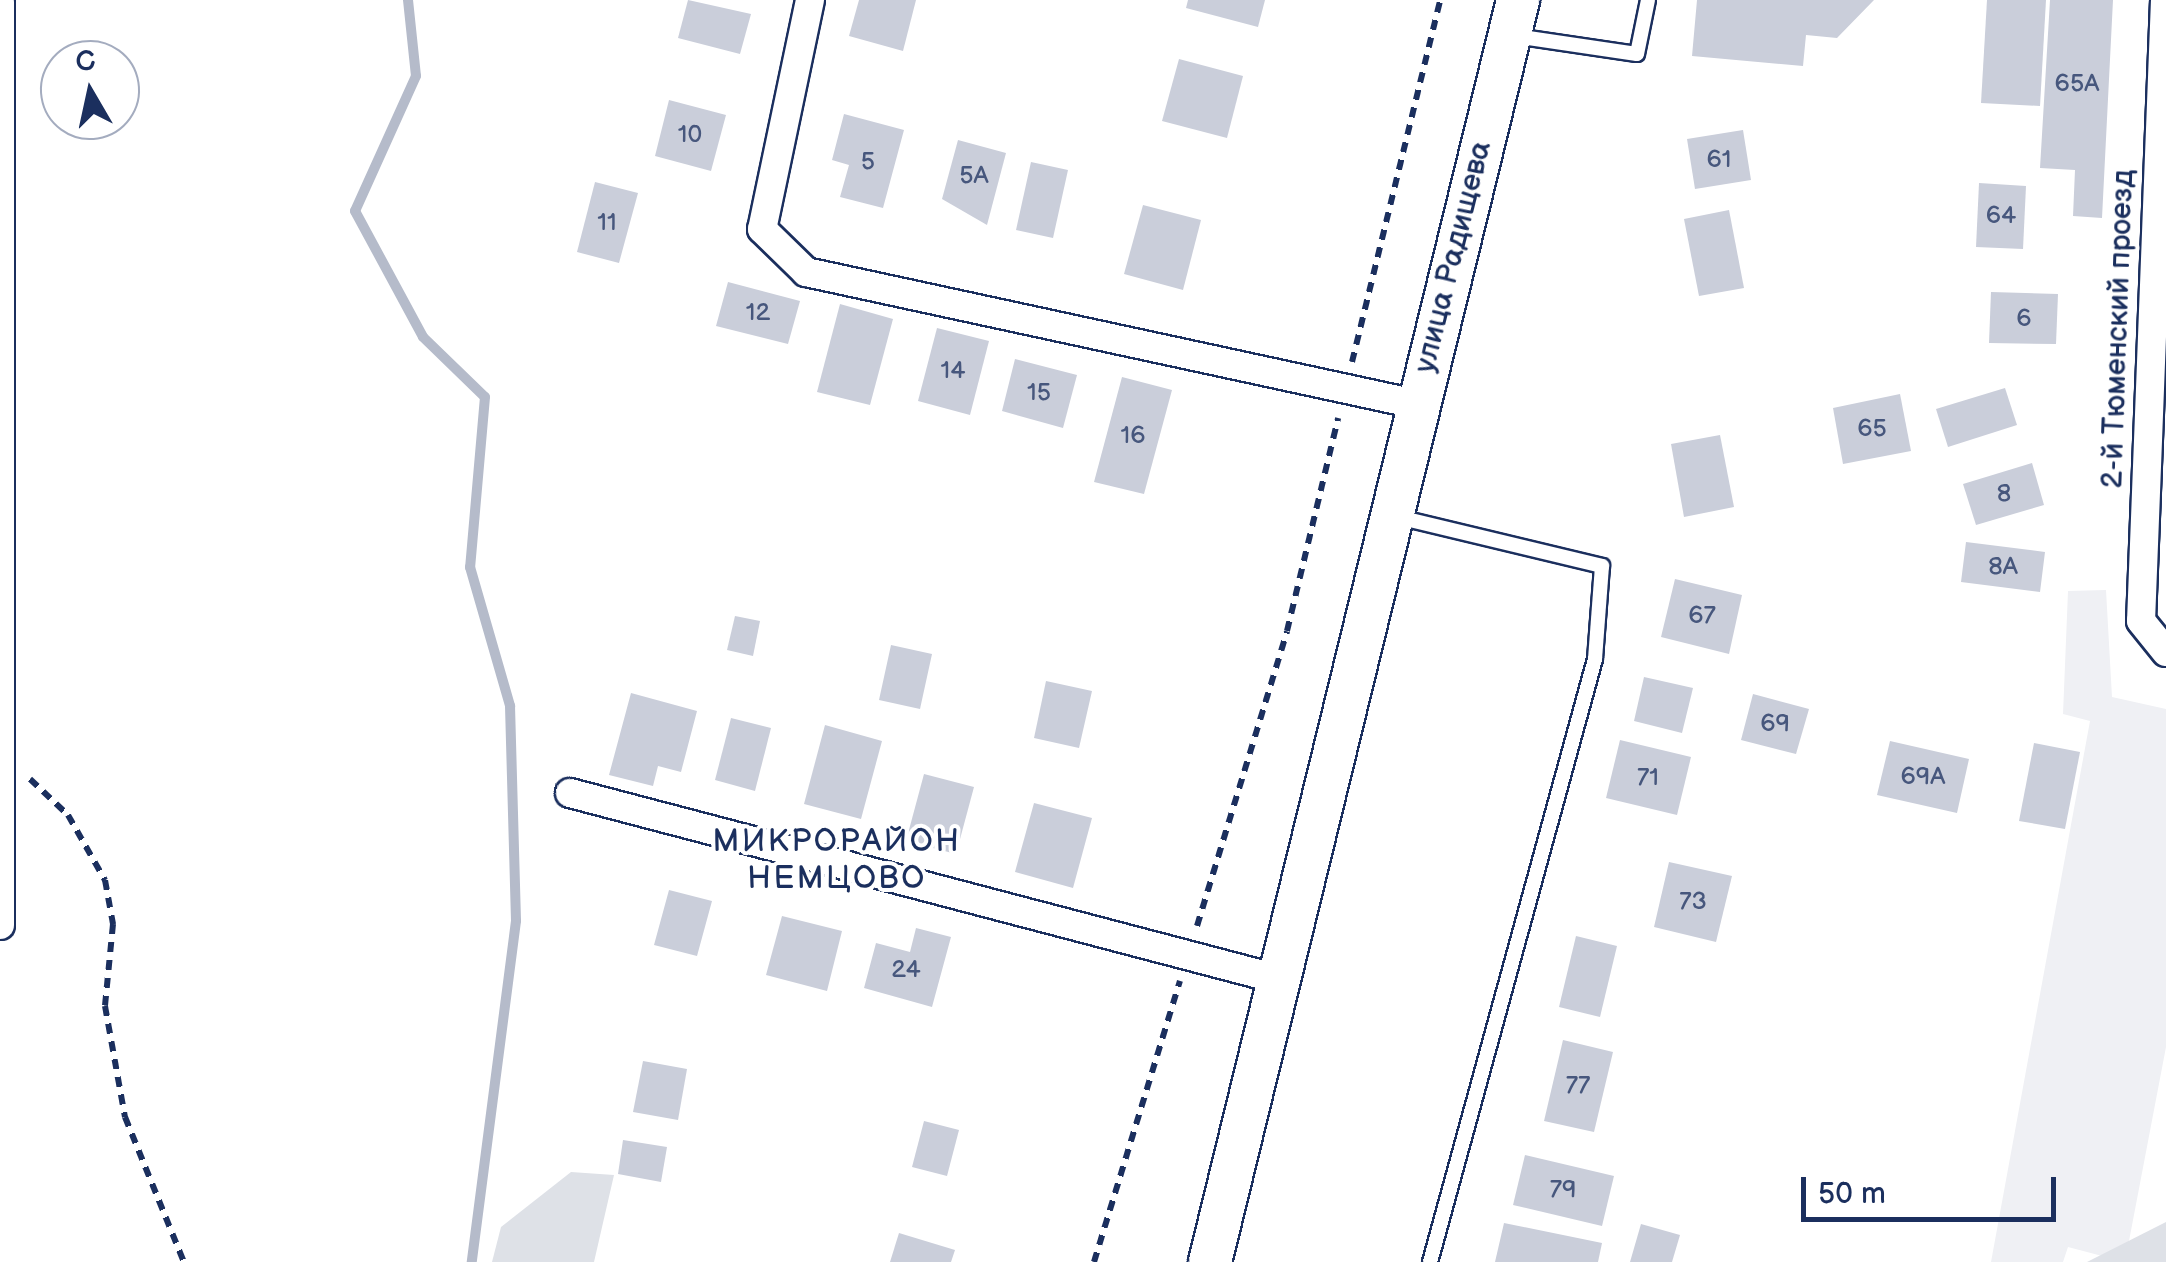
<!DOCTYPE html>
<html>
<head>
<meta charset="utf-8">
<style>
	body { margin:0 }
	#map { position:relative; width:2166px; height:1262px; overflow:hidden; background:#fff; font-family:"Balsamiq Sans",sans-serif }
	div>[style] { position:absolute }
	.built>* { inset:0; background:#eff0f4 }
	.green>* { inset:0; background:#dee1e7 }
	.stream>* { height:10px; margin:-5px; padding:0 5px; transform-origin:5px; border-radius:5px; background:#b5bbca }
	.building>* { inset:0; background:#caceda }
	.path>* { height:6px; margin-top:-3px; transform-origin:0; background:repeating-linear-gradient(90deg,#1b2f5e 0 10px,transparent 0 18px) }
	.roads { filter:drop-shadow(2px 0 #1b2f5e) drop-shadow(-2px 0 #1b2f5e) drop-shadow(0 2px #1b2f5e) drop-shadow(0 -2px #1b2f5e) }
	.service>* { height:14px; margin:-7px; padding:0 7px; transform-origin:7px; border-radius:7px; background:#fff }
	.minor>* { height:28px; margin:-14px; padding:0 14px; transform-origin:14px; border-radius:14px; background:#fff }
	.primary>* { height:42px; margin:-21px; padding:0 21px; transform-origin:21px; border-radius:21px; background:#fff }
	span { translate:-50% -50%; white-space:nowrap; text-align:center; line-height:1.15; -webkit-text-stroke:8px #fff; paint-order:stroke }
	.number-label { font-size:25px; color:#47577d }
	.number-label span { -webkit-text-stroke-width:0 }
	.street-label { font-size:30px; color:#1b2f5e }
	.neighbourhood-label { font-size:32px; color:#1b2f5e; letter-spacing:2.5px }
	.north { position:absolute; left:40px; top:40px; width:100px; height:100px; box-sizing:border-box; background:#fff; border:2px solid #a4acbf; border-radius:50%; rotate:351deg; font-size:28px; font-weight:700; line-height:40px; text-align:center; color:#1b2f5e }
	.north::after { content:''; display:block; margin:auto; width:35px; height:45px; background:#1b2f5e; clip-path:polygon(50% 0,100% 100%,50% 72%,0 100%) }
	.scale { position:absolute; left:1801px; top:1177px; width:255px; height:45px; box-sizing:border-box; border:5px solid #1b2f5e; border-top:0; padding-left:12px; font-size:30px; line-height:35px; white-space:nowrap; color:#1b2f5e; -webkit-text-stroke:8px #fff; paint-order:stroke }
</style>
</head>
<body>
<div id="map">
	<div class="built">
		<div style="clip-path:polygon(2106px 590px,2112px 697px,2166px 709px,2166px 1047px,2125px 1262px,2068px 1247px,2063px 1262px,1991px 1262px,2090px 721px,2063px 714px,2068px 591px)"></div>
	</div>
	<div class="green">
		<div style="clip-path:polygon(571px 1172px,614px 1175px,594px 1262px,492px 1262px,501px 1227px)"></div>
		<div style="clip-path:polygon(2166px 1222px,2166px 1262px,2087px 1262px)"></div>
	</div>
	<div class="stream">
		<div style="left:408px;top:0;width:76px;rotate:84deg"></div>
		<div style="left:416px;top:76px;width:148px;rotate:114.3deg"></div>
		<div style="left:355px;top:211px;width:143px;rotate:61.6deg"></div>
		<div style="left:423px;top:337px;width:86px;rotate:44.1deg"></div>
		<div style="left:485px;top:397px;width:171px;rotate:95deg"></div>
		<div style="left:470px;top:567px;width:145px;rotate:73.9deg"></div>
		<div style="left:510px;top:706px;width:215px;rotate:88.4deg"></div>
		<div style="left:516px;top:921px;width:344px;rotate:97.4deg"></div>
	</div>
	<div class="building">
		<div style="clip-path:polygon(688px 0,751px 14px,740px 54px,678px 38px)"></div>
		<div style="clip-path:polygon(859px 0,916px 0,903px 51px,849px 36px)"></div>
		<div style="clip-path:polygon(1188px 0,1265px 0,1258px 27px,1186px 8px)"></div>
		<div style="clip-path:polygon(1697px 0,1874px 0,1837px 38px,1806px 35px,1803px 66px,1692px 56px)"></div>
		<div style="clip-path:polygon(1987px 0,2046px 0,2040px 106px,1981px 103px)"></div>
		<div style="clip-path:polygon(2050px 0,2113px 0,2102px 218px,2073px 216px,2075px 170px,2040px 168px)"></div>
		<div style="clip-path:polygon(1179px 59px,1243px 76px,1227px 138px,1162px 121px)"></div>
		<div style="clip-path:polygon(669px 100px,726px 115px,711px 171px,655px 156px)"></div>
		<div style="clip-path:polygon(844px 114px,904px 130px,883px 208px,840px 197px,849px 165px,832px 160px)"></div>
		<div style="clip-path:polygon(1743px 130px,1751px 180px,1695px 189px,1687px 139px)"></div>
		<div style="clip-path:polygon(958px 140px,1006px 153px,987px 225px,942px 199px)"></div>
		<div style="clip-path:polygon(1031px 162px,1068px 170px,1053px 238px,1016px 230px)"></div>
		<div style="clip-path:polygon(595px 182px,638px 193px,619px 263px,577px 252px)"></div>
		<div style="clip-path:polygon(1979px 183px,2026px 186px,2023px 249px,1976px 247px)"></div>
		<div style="clip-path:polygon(1143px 205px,1201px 220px,1183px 290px,1124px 274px)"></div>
		<div style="clip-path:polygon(1729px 210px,1744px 288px,1699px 296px,1684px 219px)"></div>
		<div style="clip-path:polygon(728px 282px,800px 301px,788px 344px,716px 326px)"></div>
		<div style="clip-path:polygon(1991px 292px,2058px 294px,2056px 344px,1989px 343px)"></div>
		<div style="clip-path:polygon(840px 304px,893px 319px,870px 405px,817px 392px)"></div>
		<div style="clip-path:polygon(937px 328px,989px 341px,970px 415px,918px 401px)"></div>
		<div style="clip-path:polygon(1015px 359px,1077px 375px,1063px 428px,1002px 411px)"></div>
		<div style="clip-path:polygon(1122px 377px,1172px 390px,1144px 494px,1094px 482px)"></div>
		<div style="clip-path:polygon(2005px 388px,2017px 425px,1948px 447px,1936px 409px)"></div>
		<div style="clip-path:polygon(1900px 394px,1911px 451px,1843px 464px,1833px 408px)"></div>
		<div style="clip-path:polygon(1720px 435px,1734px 507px,1684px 517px,1671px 444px)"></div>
		<div style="clip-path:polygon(2032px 463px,2044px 505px,1976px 525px,1963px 484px)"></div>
		<div style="clip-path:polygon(1966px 542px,2045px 552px,2040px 592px,1961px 582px)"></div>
		<div style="clip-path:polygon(1675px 579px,1742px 595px,1729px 654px,1661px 637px)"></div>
		<div style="clip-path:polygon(735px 616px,760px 621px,753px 656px,727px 650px)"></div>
		<div style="clip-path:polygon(891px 645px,932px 654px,920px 709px,879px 700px)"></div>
		<div style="clip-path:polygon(1644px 677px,1693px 688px,1682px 733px,1634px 721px)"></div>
		<div style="clip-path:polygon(1046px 681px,1092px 691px,1079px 748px,1034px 738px)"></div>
		<div style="clip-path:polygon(631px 693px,697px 711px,681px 772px,658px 766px,653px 786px,609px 775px)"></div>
		<div style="clip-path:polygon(1753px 694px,1809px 709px,1796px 754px,1741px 740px)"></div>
		<div style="clip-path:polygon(731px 718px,771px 728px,755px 791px,715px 780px)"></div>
		<div style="clip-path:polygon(825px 725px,882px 741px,861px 819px,804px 804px)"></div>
		<div style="clip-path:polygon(1620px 740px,1691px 757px,1677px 815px,1606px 798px)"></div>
		<div style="clip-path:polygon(1890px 741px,1969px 759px,1957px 813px,1877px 795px)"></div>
		<div style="clip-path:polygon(2034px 743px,2080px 752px,2065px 829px,2019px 821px)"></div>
		<div style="clip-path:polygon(924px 774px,974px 787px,956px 854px,906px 841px)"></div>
		<div style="clip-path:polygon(1034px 803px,1092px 818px,1073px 888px,1015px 872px)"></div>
		<div style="clip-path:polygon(1669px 862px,1732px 876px,1716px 942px,1654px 927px)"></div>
		<div style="clip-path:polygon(669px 890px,712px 901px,697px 956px,654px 945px)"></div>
		<div style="clip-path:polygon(782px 916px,842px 931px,827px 991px,766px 975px)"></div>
		<div style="clip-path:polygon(916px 928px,951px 937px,932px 1007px,864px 988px,876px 943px,910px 952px)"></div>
		<div style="clip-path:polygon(1576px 936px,1617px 946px,1600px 1017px,1559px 1007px)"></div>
		<div style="clip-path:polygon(1563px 1040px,1613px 1052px,1594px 1132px,1544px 1121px)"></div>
		<div style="clip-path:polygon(643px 1061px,687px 1069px,678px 1120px,633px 1112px)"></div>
		<div style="clip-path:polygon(924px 1121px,959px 1130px,947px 1176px,912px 1167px)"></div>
		<div style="clip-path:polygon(623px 1140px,667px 1147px,661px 1182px,618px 1174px)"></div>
		<div style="clip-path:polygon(1525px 1155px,1614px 1176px,1602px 1226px,1513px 1205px)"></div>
		<div style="clip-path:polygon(1504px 1223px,1602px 1243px,1598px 1262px,1495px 1262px)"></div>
		<div style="clip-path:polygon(1641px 1224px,1680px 1235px,1672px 1262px,1630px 1262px)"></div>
		<div style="clip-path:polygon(899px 1233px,955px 1250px,951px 1262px,890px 1262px)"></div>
	</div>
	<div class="path">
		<div style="left:1352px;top:362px;width:373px;rotate:-76.3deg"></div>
		<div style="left:30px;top:779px;width:52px;rotate:43.5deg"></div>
		<div style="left:68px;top:815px;width:75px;rotate:60.4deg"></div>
		<div style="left:105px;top:880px;width:45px;rotate:79.7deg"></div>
		<div style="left:113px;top:924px;width:82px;rotate:95.6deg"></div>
		<div style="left:105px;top:1006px;width:113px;rotate:79.8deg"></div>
		<div style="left:125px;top:1117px;width:157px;rotate:67.9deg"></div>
		<div style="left:1197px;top:926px;width:308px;rotate:-73deg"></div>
		<div style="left:1287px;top:631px;width:219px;rotate:-76.5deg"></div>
		<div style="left:1094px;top:1262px;width:294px;rotate:-73deg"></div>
	</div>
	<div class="roads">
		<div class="service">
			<div style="left:1515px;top:36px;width:123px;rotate:8.4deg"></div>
			<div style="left:1637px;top:54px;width:55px;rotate:-78.5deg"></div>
			<div style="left:1398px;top:517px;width:210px;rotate:13.5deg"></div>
			<div style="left:1602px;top:566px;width:93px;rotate:94.3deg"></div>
			<div style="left:1595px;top:659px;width:625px;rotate:105.3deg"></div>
		</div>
		<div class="minor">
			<div style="left:810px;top:0;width:234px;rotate:101.8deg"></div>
			<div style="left:762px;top:229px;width:62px;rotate:44.3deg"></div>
			<div style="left:806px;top:272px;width:624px;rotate:12.21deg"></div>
			<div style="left:2165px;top:0;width:621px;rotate:92.21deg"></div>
			<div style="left:2141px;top:621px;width:40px;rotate:51deg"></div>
			<div style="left:0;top:2px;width:923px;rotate:90deg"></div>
			<div style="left:570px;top:793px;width:732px;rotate:14.72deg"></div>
		</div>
		<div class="primary">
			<div style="left:1210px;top:1262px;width:1299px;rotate:-76.28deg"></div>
		</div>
	</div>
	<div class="number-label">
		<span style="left:2077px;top:84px">65А</span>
		<span style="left:690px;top:135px">10</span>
		<span style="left:1719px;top:160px">61</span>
		<span style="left:868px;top:162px">5</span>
		<span style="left:974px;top:176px">5А</span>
		<span style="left:2001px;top:216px">64</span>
		<span style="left:607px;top:223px">11</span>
		<span style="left:758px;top:313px">12</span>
		<span style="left:2024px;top:319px">6</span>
		<span style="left:953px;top:371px">14</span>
		<span style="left:1039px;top:393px">15</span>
		<span style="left:1872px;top:429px">65</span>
		<span style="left:1133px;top:436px">16</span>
		<span style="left:2004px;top:494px">8</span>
		<span style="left:2003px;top:567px">8А</span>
		<span style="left:1702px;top:616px">67</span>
		<span style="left:1775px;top:724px">69</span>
		<span style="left:1923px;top:777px">69А</span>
		<span style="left:1648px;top:778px">71</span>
		<span style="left:1693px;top:902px">73</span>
		<span style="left:906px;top:970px">24</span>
		<span style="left:1578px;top:1086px">77</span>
		<span style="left:1563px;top:1190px">79</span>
	</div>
	<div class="street-label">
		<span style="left:1453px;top:257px;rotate:-76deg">улица Радищева</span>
		<span style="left:2118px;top:329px;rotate:-88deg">2-й Тюменский проезд</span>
	</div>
	<div class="neighbourhood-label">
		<span style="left:837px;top:861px">МИКРОРАЙОН<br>НЕМЦОВО</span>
	</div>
	<div class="north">С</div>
	<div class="scale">50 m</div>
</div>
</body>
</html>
